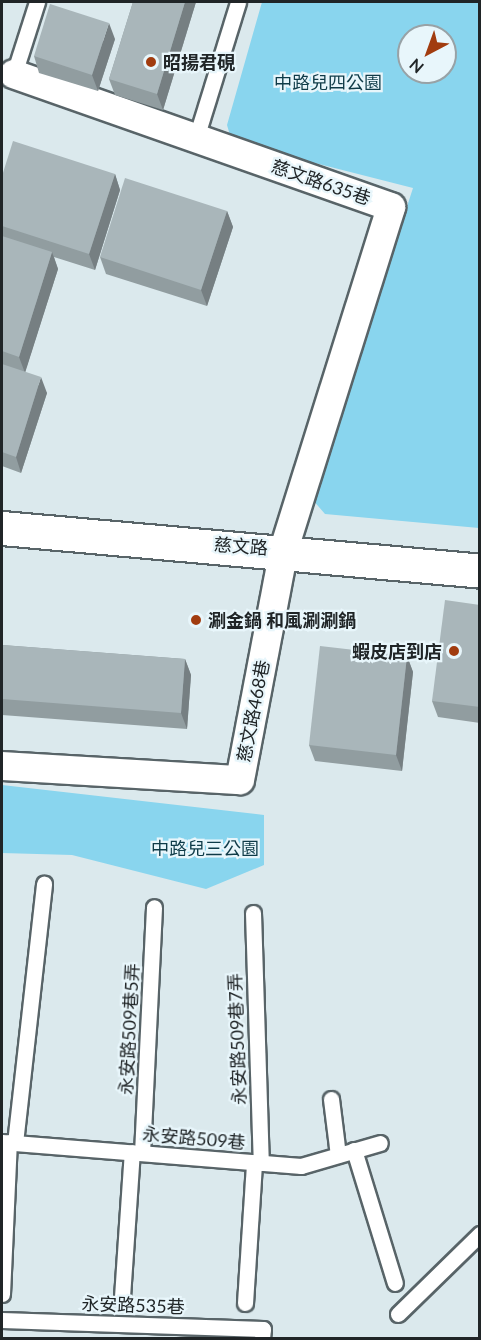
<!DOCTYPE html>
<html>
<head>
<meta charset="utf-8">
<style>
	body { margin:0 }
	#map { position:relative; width:481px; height:1340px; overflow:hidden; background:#dbe9ed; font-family:Lato,"Noto Sans TC",sans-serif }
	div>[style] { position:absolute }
	.green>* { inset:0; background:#89d5ee }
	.roads { filter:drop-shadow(2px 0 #586468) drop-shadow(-2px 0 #586468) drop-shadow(0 2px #586468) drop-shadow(0 -2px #586468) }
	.lane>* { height:15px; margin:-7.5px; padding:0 7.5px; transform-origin:7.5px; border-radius:7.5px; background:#fff }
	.street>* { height:28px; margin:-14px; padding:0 14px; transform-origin:14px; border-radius:14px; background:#fff }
	.secondary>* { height:33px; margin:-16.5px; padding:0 16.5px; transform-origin:16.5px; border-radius:16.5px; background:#fff }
	.wall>* { inset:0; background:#919da0 }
	.shaded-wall>* { inset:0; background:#767f82 }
	.building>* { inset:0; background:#a9b6ba }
	.dots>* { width:16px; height:16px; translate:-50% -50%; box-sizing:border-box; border:3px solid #e8f6fb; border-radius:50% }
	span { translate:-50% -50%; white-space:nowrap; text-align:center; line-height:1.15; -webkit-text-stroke:4.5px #e8f6fb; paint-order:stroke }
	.poi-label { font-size:18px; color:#202527; font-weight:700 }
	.left { translate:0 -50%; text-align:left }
	.right { translate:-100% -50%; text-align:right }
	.park-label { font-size:18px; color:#0e3b48 }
	.street-label { font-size:18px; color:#202527 }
	.frame { position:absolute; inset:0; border:3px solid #202527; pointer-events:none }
	.north { position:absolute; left:397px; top:24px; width:60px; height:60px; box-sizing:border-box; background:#e8f6fb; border:2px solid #98a2a6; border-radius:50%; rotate:221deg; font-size:16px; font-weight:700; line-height:24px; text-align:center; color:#202527 }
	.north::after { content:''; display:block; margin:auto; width:21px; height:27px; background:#a13c0f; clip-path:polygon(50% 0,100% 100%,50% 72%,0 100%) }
</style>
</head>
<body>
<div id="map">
	<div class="green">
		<div style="clip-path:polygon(evenodd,262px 2px,479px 2px,479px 528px,325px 514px,312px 499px,413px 188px,232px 142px,227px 125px,262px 2px,409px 36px,445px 36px,445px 72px,409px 72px,409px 36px)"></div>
		<div style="clip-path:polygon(2px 785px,264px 815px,264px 865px,206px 889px,72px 855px,2px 853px)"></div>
	</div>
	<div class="roads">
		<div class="lane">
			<div style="left:14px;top:74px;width:76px;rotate:-72.3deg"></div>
			<div style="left:196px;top:138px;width:142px;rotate:-72.8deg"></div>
			<div style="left:253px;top:913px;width:250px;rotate:88.2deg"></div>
			<div style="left:331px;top:1099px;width:56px;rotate:82.9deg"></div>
			<div style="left:2px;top:1142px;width:300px;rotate:4.6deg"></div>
			<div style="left:301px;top:1166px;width:82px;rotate:-16.2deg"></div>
			<div style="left:15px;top:1143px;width:261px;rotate:-83.6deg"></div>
			<div style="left:354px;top:1150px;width:139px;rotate:72.9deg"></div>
			<div style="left:142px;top:1153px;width:246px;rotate:-87.2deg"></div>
			<div style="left:2px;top:1294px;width:152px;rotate:-87.4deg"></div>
			<div style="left:122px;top:1297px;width:145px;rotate:-86.1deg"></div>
			<div style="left:245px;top:1303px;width:141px;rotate:-86.3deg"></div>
			<div style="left:398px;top:1314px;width:115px;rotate:-44.3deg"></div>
			<div style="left:2px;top:1320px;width:261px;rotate:2deg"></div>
			<div style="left:263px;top:1329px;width:9px;rotate:96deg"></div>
		</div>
		<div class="street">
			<div style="left:2px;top:766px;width:238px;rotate:3.4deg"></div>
			<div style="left:240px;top:780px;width:235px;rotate:-79.2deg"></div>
			<div style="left:284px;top:549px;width:358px;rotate:-72.6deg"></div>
			<div style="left:391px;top:207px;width:400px;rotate:-160.6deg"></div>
		</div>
		<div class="secondary">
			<div style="left:2px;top:528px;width:480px;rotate:5.1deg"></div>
		</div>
	</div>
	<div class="wall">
		<div style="clip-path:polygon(133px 2px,196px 2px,163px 110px,115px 95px,109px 79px)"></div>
		<div style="clip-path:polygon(115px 39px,98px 91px,39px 73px,34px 56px)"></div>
		<div style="clip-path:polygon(115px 174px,120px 190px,95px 270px,54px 257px,58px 269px,25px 372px,47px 393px,21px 473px,2px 466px,2px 176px)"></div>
		<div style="clip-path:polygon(227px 211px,233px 227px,207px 306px,106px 274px,100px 257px)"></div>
		<div style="clip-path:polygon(480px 605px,480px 723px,438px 717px,432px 701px)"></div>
		<div style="clip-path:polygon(2px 645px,185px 659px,191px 675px,187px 729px,2px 715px)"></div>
		<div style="clip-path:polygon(407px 656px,413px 672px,402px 771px,315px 761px,309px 745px)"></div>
	</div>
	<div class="shaded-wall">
		<div style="clip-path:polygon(185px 2px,196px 2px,163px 110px,157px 94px)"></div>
		<div style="clip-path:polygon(109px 23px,115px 39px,98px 91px,92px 75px)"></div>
		<div style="clip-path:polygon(115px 174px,120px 190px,95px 270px,89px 254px)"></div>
		<div style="clip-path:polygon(227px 211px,233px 227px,207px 306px,201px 290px)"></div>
		<div style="clip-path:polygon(52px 252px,58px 269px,25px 373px,19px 357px)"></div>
		<div style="clip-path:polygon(41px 377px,47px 393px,21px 473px,16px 457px)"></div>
		<div style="clip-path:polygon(407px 656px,413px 672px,402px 771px,396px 755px)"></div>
		<div style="clip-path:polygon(185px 659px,191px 675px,187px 729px,181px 713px)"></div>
	</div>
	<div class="building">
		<div style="clip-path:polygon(133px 2px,185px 2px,157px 94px,109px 79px)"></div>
		<div style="clip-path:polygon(50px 4px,109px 23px,92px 75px,34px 56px)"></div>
		<div style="clip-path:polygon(13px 141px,115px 174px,89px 254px,2px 226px,2px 176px)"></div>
		<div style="clip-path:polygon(125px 178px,227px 211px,201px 290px,100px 257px)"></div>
		<div style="clip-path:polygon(2px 236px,52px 252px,19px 357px,2px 351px)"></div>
		<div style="clip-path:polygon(2px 364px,41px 377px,16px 457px,2px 452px)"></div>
		<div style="clip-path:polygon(445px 600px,480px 605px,480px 707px,432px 701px)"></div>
		<div style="clip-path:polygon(2px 645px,185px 659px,181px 713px,2px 699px)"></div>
		<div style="clip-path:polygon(320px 646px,407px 656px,396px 755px,309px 745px)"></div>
	</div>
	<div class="dots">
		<div style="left:151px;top:62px;background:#a13c0f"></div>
		<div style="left:196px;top:620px;background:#a13c0f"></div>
		<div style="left:454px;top:651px;background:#a13c0f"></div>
	</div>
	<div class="poi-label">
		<span class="left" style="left:163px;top:62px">昭揚君硯</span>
		<span class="left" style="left:208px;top:620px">涮金鍋 和風涮涮鍋</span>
		<span class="right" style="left:442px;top:651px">蝦皮店到店</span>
	</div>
	<div class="park-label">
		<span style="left:328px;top:82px">中路兒四公園</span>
		<span style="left:205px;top:848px">中路兒三公園</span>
	</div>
	<div class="street-label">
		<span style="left:321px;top:182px;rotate:19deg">慈文路635巷</span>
		<span style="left:241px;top:546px;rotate:4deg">慈文路</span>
		<span style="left:253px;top:711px;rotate:-79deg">慈文路468巷</span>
		<span style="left:129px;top:1029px;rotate:-87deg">永安路509巷5弄</span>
		<span style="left:237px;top:1039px;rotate:-92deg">永安路509巷7弄</span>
		<span style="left:194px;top:1138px;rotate:5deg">永安路509巷</span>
		<span style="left:133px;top:1305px;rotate:2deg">永安路535巷</span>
	</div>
	<div class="frame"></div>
	<div class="north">N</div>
</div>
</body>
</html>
